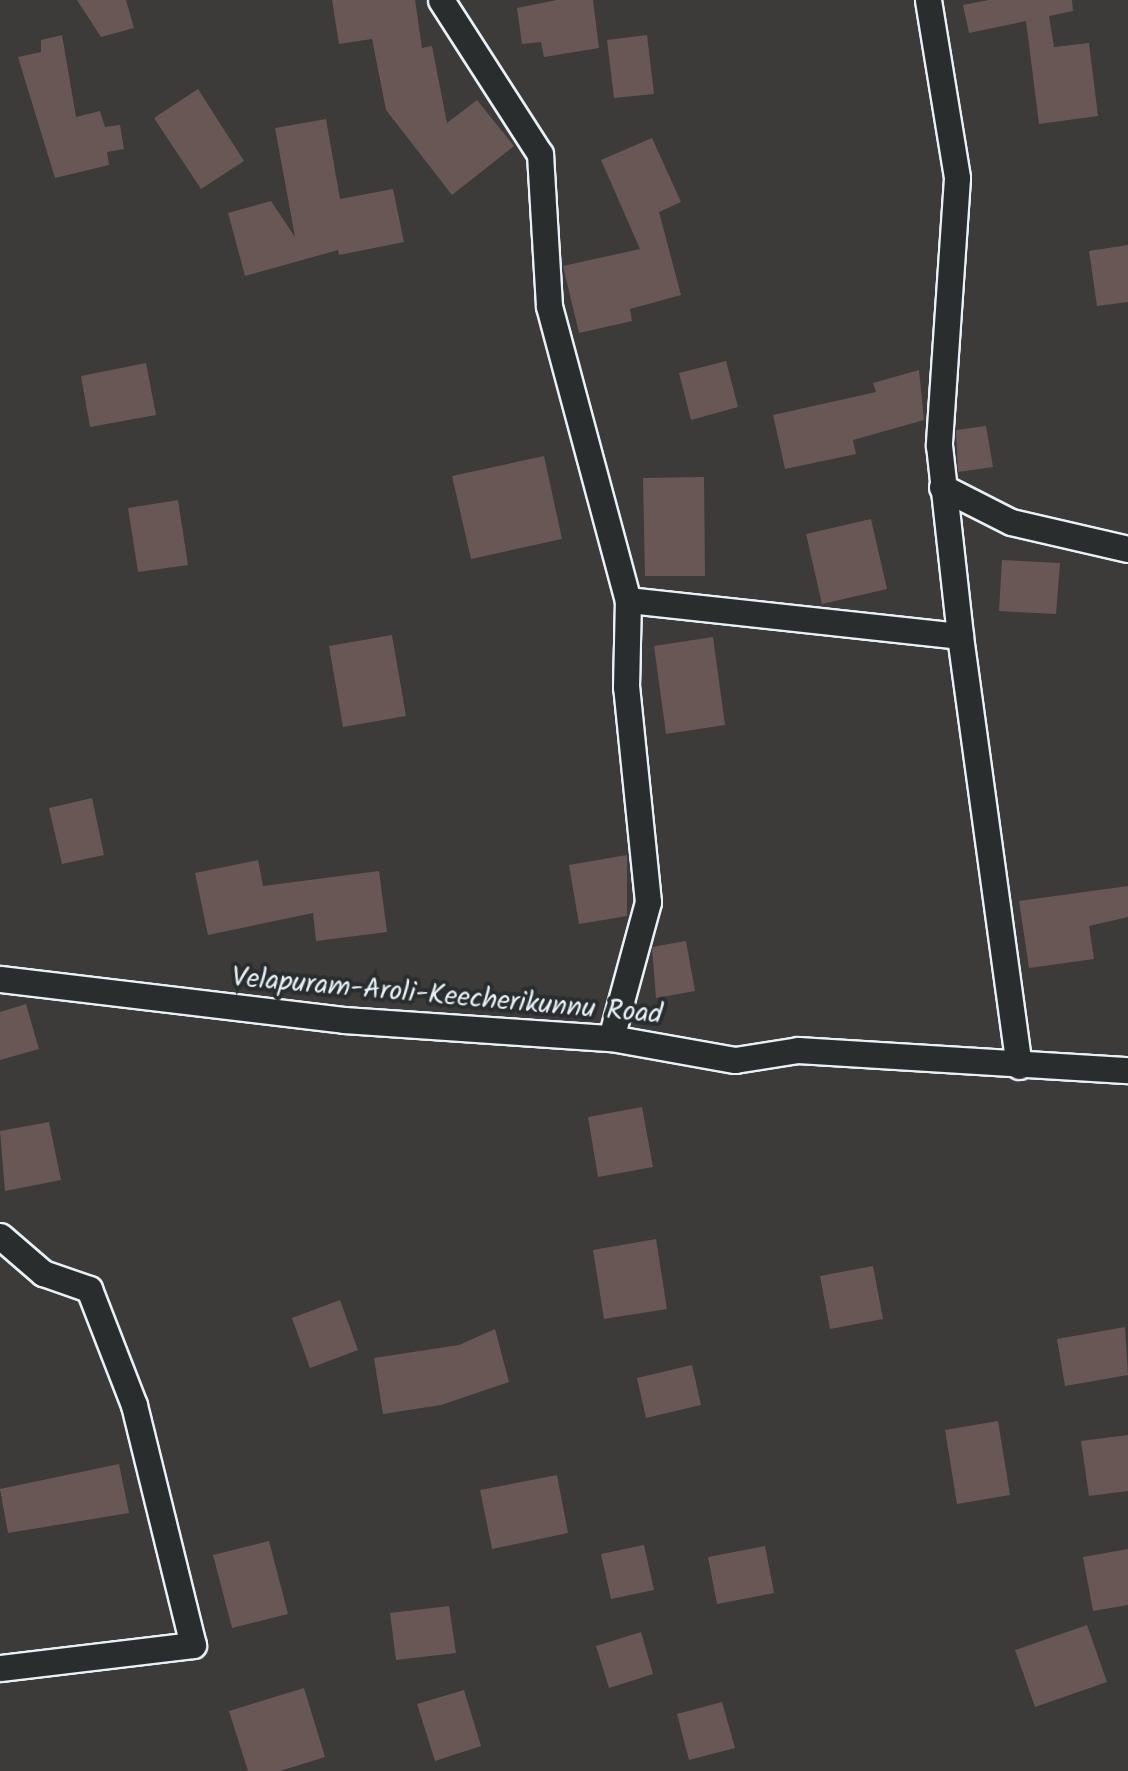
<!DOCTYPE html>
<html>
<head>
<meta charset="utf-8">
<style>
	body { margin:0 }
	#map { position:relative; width:1128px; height:1771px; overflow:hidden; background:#3d3a3a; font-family:Kalam,sans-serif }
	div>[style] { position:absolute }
	.building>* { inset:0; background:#695755 }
	.roads { filter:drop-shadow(2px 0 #e8f1f8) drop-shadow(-2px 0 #e8f1f8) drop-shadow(0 2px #e8f1f8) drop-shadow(0 -2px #e8f1f8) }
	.street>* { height:25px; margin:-12.5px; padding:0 12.5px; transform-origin:12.5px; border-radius:12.5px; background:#2a2d2e }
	span { translate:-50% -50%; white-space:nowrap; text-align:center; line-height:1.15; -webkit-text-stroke:8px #2a2d2e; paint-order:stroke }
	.street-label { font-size:28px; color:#e8f1f8 }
</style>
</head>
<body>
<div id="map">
	<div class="building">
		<div style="clip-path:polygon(77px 0,126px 0,134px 28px,101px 37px)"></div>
		<div style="clip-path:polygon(332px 0,415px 0,422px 48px,432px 46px,447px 123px,477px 100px,514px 146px,452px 195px,386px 110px,372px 39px,339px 44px)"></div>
		<div style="clip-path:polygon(557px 0,593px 0,599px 48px,544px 57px,541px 42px,522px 44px,517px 8px)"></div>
		<div style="clip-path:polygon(989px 0,1072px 0,1073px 11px,1049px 16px,1054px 47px,1089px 43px,1098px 116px,1039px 124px,1026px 21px,969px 33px,963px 5px)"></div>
		<div style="clip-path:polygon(62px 35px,76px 117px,100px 111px,105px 127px,120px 125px,124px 149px,107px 152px,109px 165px,55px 178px,18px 57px,41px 52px,41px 40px)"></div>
		<div style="clip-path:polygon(647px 35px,654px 94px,614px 98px,607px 40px)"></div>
		<div style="clip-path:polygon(198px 89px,244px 161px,201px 189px,154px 118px)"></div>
		<div style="clip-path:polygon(326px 119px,340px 199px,393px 189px,404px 242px,339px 255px,338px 250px,245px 276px,228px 213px,271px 201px,295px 237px,275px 128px)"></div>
		<div style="clip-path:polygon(652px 138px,681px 202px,659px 212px,681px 295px,630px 309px,632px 321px,579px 333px,563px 266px,640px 249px,601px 160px)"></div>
		<div style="clip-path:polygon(1128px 245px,1128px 302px,1097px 306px,1089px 251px)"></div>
		<div style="clip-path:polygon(726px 361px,738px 407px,691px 420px,679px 373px)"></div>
		<div style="clip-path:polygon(146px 363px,156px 415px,90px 427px,81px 376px)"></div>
		<div style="clip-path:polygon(919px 370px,924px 420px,853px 440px,856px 454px,785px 469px,773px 415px,876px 392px,873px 383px)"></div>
		<div style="clip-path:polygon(986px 426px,993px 467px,958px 472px,956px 430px)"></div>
		<div style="clip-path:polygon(544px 456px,562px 539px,471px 559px,452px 476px)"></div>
		<div style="clip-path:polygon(704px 477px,705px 576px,645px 576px,643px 478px)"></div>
		<div style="clip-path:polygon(178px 500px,188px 565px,138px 572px,128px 508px)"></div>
		<div style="clip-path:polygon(871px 519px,887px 589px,822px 604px,806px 534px)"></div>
		<div style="clip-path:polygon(1002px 560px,1060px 563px,1056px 614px,999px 611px)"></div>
		<div style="clip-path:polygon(392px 635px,406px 716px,343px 727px,329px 646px)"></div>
		<div style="clip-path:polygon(713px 637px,725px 725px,666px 734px,654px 646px)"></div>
		<div style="clip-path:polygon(92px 798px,104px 855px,62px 864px,49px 808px)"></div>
		<div style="clip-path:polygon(627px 855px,627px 916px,579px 924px,569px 865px)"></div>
		<div style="clip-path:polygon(258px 860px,263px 886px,379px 871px,387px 932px,316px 941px,313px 913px,208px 935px,195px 873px)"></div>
		<div style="clip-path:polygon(1128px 886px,1128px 917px,1089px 926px,1094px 959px,1029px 968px,1019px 901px)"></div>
		<div style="clip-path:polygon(686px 941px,695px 991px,656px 998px,652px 947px)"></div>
		<div style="clip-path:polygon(26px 1004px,39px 1049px,0 1060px,0 1012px)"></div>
		<div style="clip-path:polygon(642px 1107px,653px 1167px,598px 1177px,588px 1117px)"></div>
		<div style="clip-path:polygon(49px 1122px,61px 1180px,5px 1191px,0 1131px)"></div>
		<div style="clip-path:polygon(656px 1239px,667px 1309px,604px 1319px,593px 1250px)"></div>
		<div style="clip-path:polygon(873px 1266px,883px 1319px,830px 1329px,820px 1276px)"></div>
		<div style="clip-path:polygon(340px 1300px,358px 1350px,310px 1368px,292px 1318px)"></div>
		<div style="clip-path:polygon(1125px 1327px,1128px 1375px,1065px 1386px,1057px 1339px)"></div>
		<div style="clip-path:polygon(495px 1329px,509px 1382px,441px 1405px,383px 1414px,374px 1358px,459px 1345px)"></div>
		<div style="clip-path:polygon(692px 1365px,701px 1405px,646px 1418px,637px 1378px)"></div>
		<div style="clip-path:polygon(998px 1421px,1010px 1495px,957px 1504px,945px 1430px)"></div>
		<div style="clip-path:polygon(1128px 1435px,1128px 1491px,1089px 1496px,1081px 1441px)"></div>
		<div style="clip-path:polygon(119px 1464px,129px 1513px,8px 1533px,0 1489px)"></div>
		<div style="clip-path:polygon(557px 1475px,568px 1533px,492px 1549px,480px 1490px)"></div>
		<div style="clip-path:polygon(269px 1541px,288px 1614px,232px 1628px,213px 1555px)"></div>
		<div style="clip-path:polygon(644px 1545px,654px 1590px,611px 1599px,601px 1554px)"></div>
		<div style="clip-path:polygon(765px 1546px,774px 1593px,717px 1604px,708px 1557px)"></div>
		<div style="clip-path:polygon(1128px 1549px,1128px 1605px,1093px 1611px,1083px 1557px)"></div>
		<div style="clip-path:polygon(449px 1606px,456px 1653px,396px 1660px,390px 1613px)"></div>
		<div style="clip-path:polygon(1087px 1625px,1107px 1682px,1035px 1707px,1015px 1650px)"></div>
		<div style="clip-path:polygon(641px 1632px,653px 1674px,609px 1688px,596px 1646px)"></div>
		<div style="clip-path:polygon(304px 1688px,325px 1757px,280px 1771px,248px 1771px,229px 1711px)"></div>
		<div style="clip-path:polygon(464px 1690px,481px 1746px,435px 1761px,417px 1704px)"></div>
		<div style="clip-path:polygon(722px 1702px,735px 1748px,689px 1760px,677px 1714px)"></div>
	</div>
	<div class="roads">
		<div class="street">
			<div style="left:441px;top:0;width:183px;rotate:57.3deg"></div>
			<div style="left:540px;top:154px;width:152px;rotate:86.6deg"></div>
			<div style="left:549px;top:306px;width:304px;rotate:75deg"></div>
			<div style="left:628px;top:600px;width:334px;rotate:6.2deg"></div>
			<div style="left:960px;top:636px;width:434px;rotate:82.2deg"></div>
			<div style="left:928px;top:0;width:180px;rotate:80.7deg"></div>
			<div style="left:957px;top:178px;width:268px;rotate:93.9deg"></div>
			<div style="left:939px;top:445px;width:192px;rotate:83.7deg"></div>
			<div style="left:942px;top:487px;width:77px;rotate:26.9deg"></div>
			<div style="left:1011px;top:522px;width:120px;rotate:13deg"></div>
			<div style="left:0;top:979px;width:346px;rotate:6.8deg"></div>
			<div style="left:344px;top:1020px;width:268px;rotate:3.9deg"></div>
			<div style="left:611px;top:1038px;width:126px;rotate:10.1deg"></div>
			<div style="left:735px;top:1060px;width:64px;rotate:-9deg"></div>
			<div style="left:798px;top:1050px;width:331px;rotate:3.5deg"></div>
			<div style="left:611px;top:1038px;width:141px;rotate:-74.8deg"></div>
			<div style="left:648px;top:902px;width:216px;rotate:-95.8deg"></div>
			<div style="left:626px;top:687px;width:87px;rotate:-88.7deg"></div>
			<div style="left:0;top:1236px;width:57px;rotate:40.7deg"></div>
			<div style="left:43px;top:1273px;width:49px;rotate:19.2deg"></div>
			<div style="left:89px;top:1289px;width:124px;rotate:68.8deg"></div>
			<div style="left:134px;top:1405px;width:247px;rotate:76.2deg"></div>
			<div style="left:193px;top:1645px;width:194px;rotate:173.2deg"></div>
		</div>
	</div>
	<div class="street-label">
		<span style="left:447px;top:997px;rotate:5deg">Velapuram-Aroli-Keecherikunnu Road</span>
	</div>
</div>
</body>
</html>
